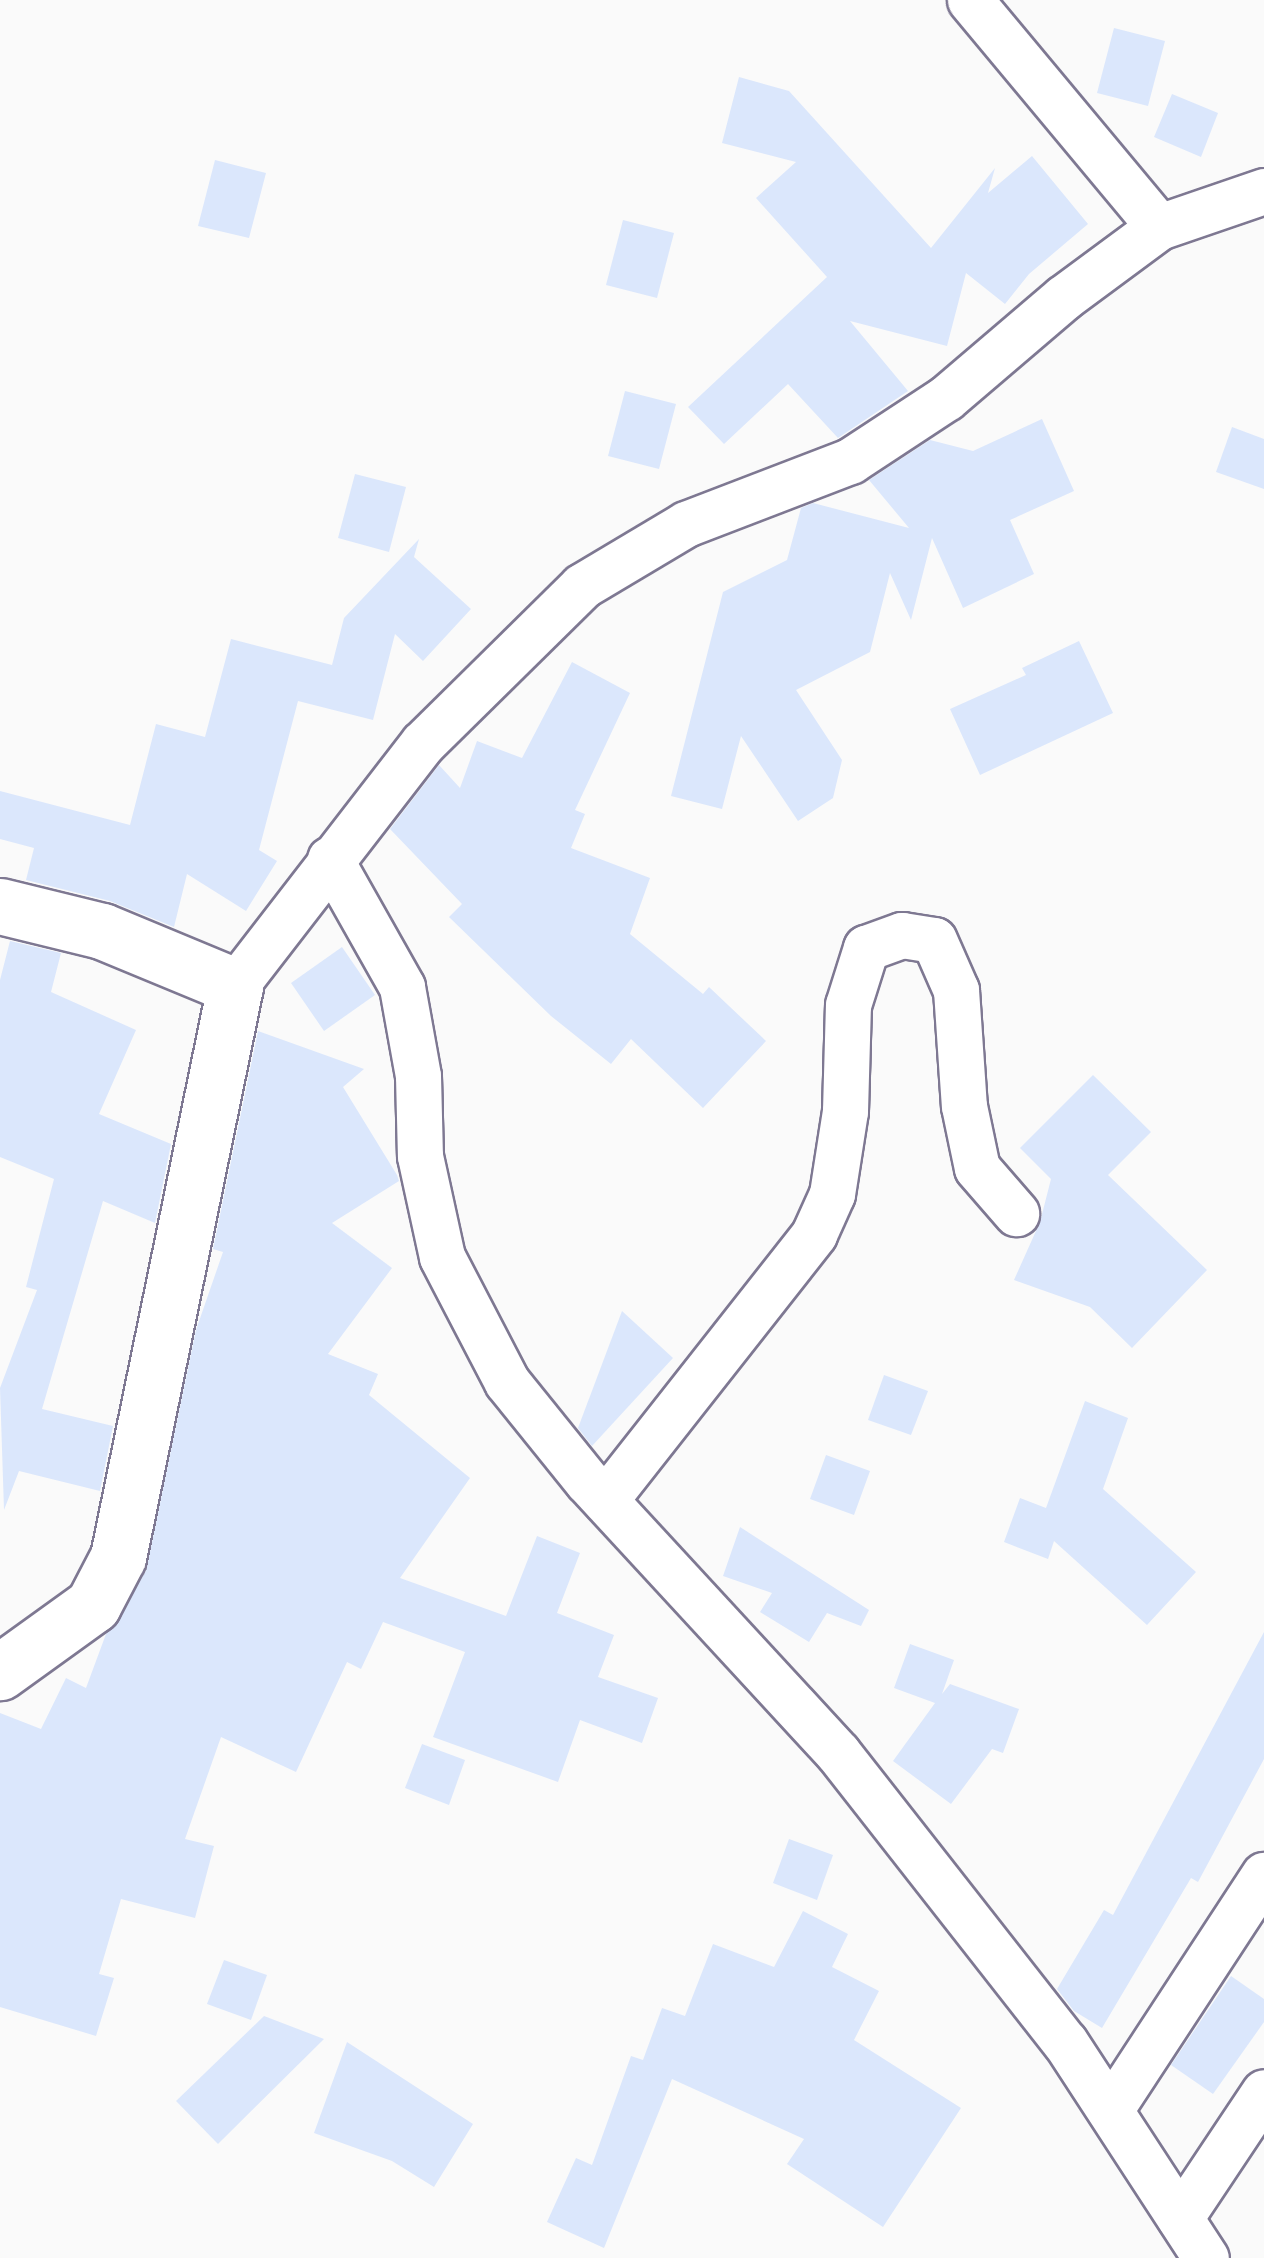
<!DOCTYPE html>
<html>
<head>
<meta charset="utf-8">
<style>
	body { margin:0 }
	#map { position:relative; width:1264px; height:2258px; overflow:hidden; background:#fafafa; font-family:Lora,serif }
	div>[style] { position:absolute }
	.building>* { inset:0; background:#dbe7fc }
	.roads { filter:drop-shadow(2px 0 #7e7892) drop-shadow(-2px 0 #7e7892) drop-shadow(0 2px #7e7892) drop-shadow(0 -2px #7e7892) }
	.minor>* { height:45px; margin:-22.5px; padding:0 22.5px; transform-origin:22.5px; border-radius:22.5px; background:#fff }
	.tertiary>* { height:55px; margin:-27.5px; padding:0 27.5px; transform-origin:27.5px; border-radius:27.5px; background:#fff }
	span { translate:-50% -50%; white-space:nowrap; text-align:center; line-height:1.15; -webkit-text-stroke:8px #fafafa; paint-order:stroke }
</style>
</head>
<body>
<div id="map">
	<div class="building">
		<div style="clip-path:polygon(1114px 28px,1165px 41px,1148px 106px,1097px 93px)"></div>
		<div style="clip-path:polygon(739px 77px,789px 91px,931px 248px,995px 168px,988px 193px,1032px 156px,1088px 224px,1029px 274px,1005px 304px,966px 273px,947px 346px,850px 321px,908px 391px,838px 438px,788px 384px,724px 444px,688px 407px,827px 277px,756px 198px,796px 162px,722px 143px)"></div>
		<div style="clip-path:polygon(1172px 94px,1218px 113px,1201px 157px,1154px 137px)"></div>
		<div style="clip-path:polygon(215px 160px,266px 173px,249px 238px,198px 226px)"></div>
		<div style="clip-path:polygon(623px 220px,674px 233px,657px 298px,606px 285px)"></div>
		<div style="clip-path:polygon(625px 391px,676px 404px,659px 469px,608px 456px)"></div>
		<div style="clip-path:polygon(1042px 419px,1074px 491px,1010px 520px,1034px 574px,963px 608px,932px 538px,911px 620px,890px 573px,870px 652px,796px 690px,842px 760px,833px 798px,798px 821px,741px 736px,722px 809px,671px 796px,723px 592px,787px 560px,801px 508px,813px 503px,909px 528px,869px 480px,930px 440px,973px 451px)"></div>
		<div style="clip-path:polygon(1232px 427px,1264px 439px,1264px 489px,1216px 472px)"></div>
		<div style="clip-path:polygon(355px 474px,406px 487px,389px 552px,338px 538px)"></div>
		<div style="clip-path:polygon(419px 539px,414px 557px,471px 609px,423px 661px,395px 634px,373px 720px,298px 701px,259px 850px,277px 861px,246px 911px,187px 874px,174px 927px,110px 901px,26px 880px,34px 848px,0 839px,0 791px,130px 825px,156px 724px,205px 737px,231px 639px,332px 665px,344px 618px)"></div>
		<div style="clip-path:polygon(1079px 641px,1113px 713px,980px 775px,950px 709px,1026px 675px,1022px 668px)"></div>
		<div style="clip-path:polygon(572px 662px,630px 693px,575px 810px,585px 814px,571px 848px,650px 878px,630px 934px,703px 994px,709px 987px,766px 1041px,703px 1108px,631px 1039px,611px 1064px,551px 1016px,449px 917px,462px 904px,390px 829px,439px 765px,460px 788px,477px 741px,522px 758px)"></div>
		<div style="clip-path:polygon(10px 941px,61px 953px,51px 992px,136px 1030px,99px 1114px,171px 1144px,155px 1223px,103px 1201px,42px 1409px,113px 1426px,100px 1491px,19px 1471px,4px 1510px,0 1388px,37px 1290px,26px 1287px,54px 1179px,0 1157px,0 980px)"></div>
		<div style="clip-path:polygon(342px 947px,375px 995px,324px 1031px,291px 983px)"></div>
		<div style="clip-path:polygon(258px 1031px,364px 1069px,343px 1087px,397px 1175px,399px 1181px,332px 1223px,392px 1268px,328px 1354px,378px 1374px,369px 1395px,470px 1478px,400px 1578px,506px 1616px,537px 1536px,580px 1553px,557px 1613px,614px 1635px,598px 1677px,658px 1698px,642px 1743px,580px 1720px,558px 1782px,433px 1737px,465px 1652px,383px 1622px,361px 1669px,347px 1662px,296px 1772px,221px 1737px,185px 1839px,214px 1846px,195px 1918px,121px 1899px,99px 1974px,114px 1978px,96px 2036px,0 2007px,0 1713px,41px 1729px,66px 1678px,86px 1688px,106px 1634px,146px 1571px,196px 1330px,223px 1252px,213px 1249px)"></div>
		<div style="clip-path:polygon(1093px 1075px,1151px 1132px,1108px 1175px,1207px 1270px,1132px 1348px,1090px 1307px,1014px 1280px,1040px 1222px,1051px 1179px,1020px 1148px)"></div>
		<div style="clip-path:polygon(622px 1311px,673px 1358px,592px 1446px,578px 1428px)"></div>
		<div style="clip-path:polygon(884px 1375px,928px 1391px,911px 1435px,868px 1420px)"></div>
		<div style="clip-path:polygon(1085px 1401px,1128px 1418px,1103px 1489px,1196px 1572px,1147px 1625px,1054px 1541px,1048px 1559px,1004px 1542px,1020px 1498px,1046px 1508px)"></div>
		<div style="clip-path:polygon(826px 1455px,870px 1471px,854px 1515px,810px 1499px)"></div>
		<div style="clip-path:polygon(740px 1527px,869px 1610px,861px 1626px,827px 1613px,809px 1642px,760px 1612px,772px 1593px,723px 1576px)"></div>
		<div style="clip-path:polygon(1264px 1632px,1264px 1759px,1198px 1882px,1191px 1878px,1102px 2028px,1074px 2011px,1057px 1989px,1104px 1910px,1113px 1915px)"></div>
		<div style="clip-path:polygon(910px 1644px,954px 1660px,942px 1694px,950px 1684px,1019px 1709px,1003px 1753px,992px 1749px,951px 1804px,893px 1761px,935px 1703px,894px 1688px)"></div>
		<div style="clip-path:polygon(422px 1744px,465px 1760px,449px 1805px,405px 1788px)"></div>
		<div style="clip-path:polygon(789px 1839px,833px 1855px,817px 1900px,773px 1883px)"></div>
		<div style="clip-path:polygon(803px 1911px,848px 1934px,832px 1967px,879px 1991px,854px 2040px,961px 2108px,883px 2227px,787px 2164px,804px 2139px,672px 2079px,604px 2248px,547px 2222px,576px 2158px,592px 2165px,631px 2056px,643px 2060px,662px 2008px,685px 2016px,713px 1944px,774px 1967px)"></div>
		<div style="clip-path:polygon(224px 1960px,267px 1975px,251px 2020px,207px 2004px)"></div>
		<div style="clip-path:polygon(1231px 1976px,1264px 1999px,1264px 2022px,1213px 2094px,1171px 2065px)"></div>
		<div style="clip-path:polygon(264px 2016px,324px 2039px,218px 2144px,176px 2101px)"></div>
		<div style="clip-path:polygon(347px 2042px,473px 2124px,434px 2187px,392px 2161px,314px 2133px)"></div>
	</div>
	<div class="roads">
		<div class="minor">
			<div style="left:970px;top:0;width:295px;rotate:50.2deg"></div>
			<div style="left:330px;top:859px;width:147px;rotate:60.6deg"></div>
			<div style="left:402px;top:987px;width:90px;rotate:79.8deg"></div>
			<div style="left:418px;top:1076px;width:80px;rotate:88.6deg"></div>
			<div style="left:420px;top:1156px;width:103px;rotate:77.7deg"></div>
			<div style="left:442px;top:1257px;width:141px;rotate:62.5deg"></div>
			<div style="left:507px;top:1382px;width:127px;rotate:51.1deg"></div>
			<div style="left:587px;top:1481px;width:370px;rotate:47.3deg"></div>
			<div style="left:838px;top:1753px;width:367px;rotate:51.9deg"></div>
			<div style="left:1065px;top:2042px;width:258px;rotate:56.9deg"></div>
			<div style="left:235px;top:986px;width:307px;rotate:-52.3deg"></div>
			<div style="left:423px;top:743px;width:223px;rotate:-44.6deg"></div>
			<div style="left:582px;top:586px;width:121px;rotate:-30.8deg"></div>
			<div style="left:686px;top:524px;width:176px;rotate:-21deg"></div>
			<div style="left:850px;top:461px;width:115px;rotate:-33.3deg"></div>
			<div style="left:946px;top:398px;width:154px;rotate:-40.5deg"></div>
			<div style="left:1063px;top:298px;width:119px;rotate:-36.5deg"></div>
			<div style="left:1159px;top:227px;width:111px;rotate:-18.9deg"></div>
			<div style="left:605px;top:1500px;width:338px;rotate:-51.8deg"></div>
			<div style="left:814px;top:1234px;width:44px;rotate:-65.8deg"></div>
			<div style="left:832px;top:1194px;width:84px;rotate:-81.1deg"></div>
			<div style="left:845px;top:1111px;width:106px;rotate:-88.4deg"></div>
			<div style="left:848px;top:1005px;width:60px;rotate:-72.5deg"></div>
			<div style="left:866px;top:948px;width:38px;rotate:-20deg"></div>
			<div style="left:902px;top:935px;width:32px;rotate:9deg"></div>
			<div style="left:934px;top:940px;width:55px;rotate:66.3deg"></div>
			<div style="left:956px;top:990px;width:116px;rotate:86.1deg"></div>
			<div style="left:964px;top:1106px;width:63px;rotate:78.2deg"></div>
			<div style="left:977px;top:1168px;width:60px;rotate:49.1deg"></div>
			<div style="left:1110px;top:2110px;width:281px;rotate:-56.8deg"></div>
			<div style="left:1180px;top:2218px;width:151px;rotate:-56.3deg"></div>
		</div>
		<div class="tertiary">
			<div style="left:0;top:906px;width:105px;rotate:13.8deg"></div>
			<div style="left:102px;top:931px;width:144px;rotate:22.5deg"></div>
			<div style="left:235px;top:986px;width:583px;rotate:101.58deg"></div>
			<div style="left:118px;top:1557px;width:54px;rotate:117.5deg"></div>
			<div style="left:93px;top:1605px;width:115px;rotate:144.2deg"></div>
		</div>
	</div>
</div>
</body>
</html>
